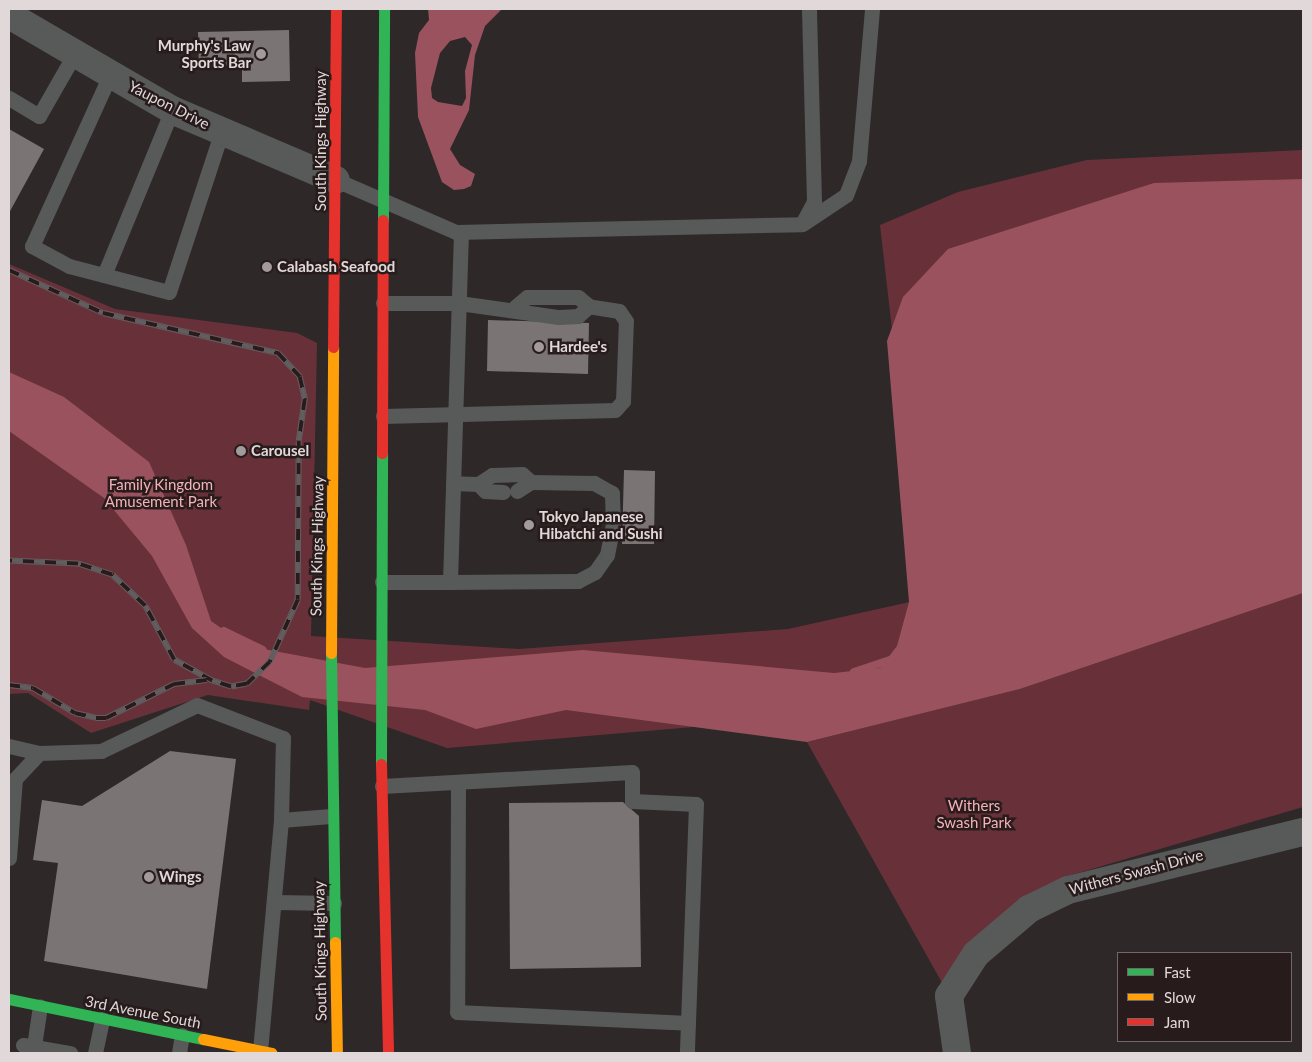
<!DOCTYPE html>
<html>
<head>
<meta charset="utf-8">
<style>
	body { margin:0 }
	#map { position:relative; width:1312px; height:1062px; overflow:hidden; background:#2e2828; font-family:Lato,sans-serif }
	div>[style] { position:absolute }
	.green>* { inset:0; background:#683139 }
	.water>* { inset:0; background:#9a535e }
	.stream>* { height:8px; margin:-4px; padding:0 4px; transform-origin:4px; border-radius:4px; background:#9a535e }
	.building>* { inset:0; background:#7a7475 }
	.lane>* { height:15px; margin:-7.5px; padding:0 7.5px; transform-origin:7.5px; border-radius:7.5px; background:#585959 }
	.street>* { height:28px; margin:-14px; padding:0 14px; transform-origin:14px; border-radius:14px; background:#585959 }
	.fast>* { height:11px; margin:-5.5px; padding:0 5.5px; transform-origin:5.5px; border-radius:5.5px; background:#30b455 }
	.slow>* { height:11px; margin:-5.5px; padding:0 5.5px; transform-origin:5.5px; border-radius:5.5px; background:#ff9f0a }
	.jam>* { height:11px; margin:-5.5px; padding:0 5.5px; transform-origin:5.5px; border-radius:5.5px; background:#e5322d }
	.rail>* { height:5.5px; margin-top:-2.75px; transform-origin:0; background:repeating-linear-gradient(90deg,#281b1c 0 11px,#605e5f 0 22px); box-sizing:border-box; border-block:1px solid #605e5f }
	.dots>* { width:14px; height:14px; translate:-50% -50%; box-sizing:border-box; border:2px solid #281b1c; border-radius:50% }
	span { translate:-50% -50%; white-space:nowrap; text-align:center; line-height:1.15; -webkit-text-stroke:5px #281b1c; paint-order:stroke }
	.poi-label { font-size:15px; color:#e1d8d9; font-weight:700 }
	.right { translate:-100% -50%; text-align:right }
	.left { translate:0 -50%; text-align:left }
	.street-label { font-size:15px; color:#e1d8d9 }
	.park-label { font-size:15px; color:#f5b2b9 }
	.frame { position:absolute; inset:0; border:10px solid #e1d8d9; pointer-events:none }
	.legend { position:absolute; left:1117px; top:952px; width:175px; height:90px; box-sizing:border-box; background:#281b1c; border:1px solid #726768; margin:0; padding:6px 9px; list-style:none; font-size:15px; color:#e1d8d9 }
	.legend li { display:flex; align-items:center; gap:10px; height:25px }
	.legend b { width:25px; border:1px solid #726768 }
</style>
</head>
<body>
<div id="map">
	<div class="green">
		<div style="clip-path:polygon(1303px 150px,1303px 555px,741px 723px,447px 748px,310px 700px,309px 710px,208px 695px,91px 733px,28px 693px,9px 694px,9px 264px,115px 309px,297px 333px,317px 343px,311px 636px,519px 649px,788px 629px,923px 599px,880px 225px,958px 192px,1087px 160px)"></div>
		<div style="clip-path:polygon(1303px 593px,1303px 807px,1068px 876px,945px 988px,807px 742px,1020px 689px)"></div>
	</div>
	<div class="water">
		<div style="clip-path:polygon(evenodd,428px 9px,502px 9px,485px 26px,475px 55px,469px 110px,450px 149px,460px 165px,475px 174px,471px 186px,464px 189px,454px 190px,442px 182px,418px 117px,415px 53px,419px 33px,429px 20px,428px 9px,465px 37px,472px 45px,465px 71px,466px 98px,462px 106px,438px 102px,432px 98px,431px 88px,440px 53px,450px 41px,465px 37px)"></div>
		<div style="clip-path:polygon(1303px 179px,1303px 593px,1020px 689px,807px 742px,566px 710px,476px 729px,425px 710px,302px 697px,224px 657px,192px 628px,152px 556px,104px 498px,9px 431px,9px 372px,64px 397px,149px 462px,186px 545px,211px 621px,247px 646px,365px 668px,583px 650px,834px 673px,880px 668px,897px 646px,909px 602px,887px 341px,903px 297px,948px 249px,1154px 183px)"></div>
	</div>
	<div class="stream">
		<div style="left:224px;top:631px;width:43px;rotate:26deg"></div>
		<div style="left:854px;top:672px;width:41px;rotate:-18.4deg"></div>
	</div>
	<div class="building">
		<div style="clip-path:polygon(289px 30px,290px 81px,242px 82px,242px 65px,199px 66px,198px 32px)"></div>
		<div style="clip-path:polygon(9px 129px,44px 149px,9px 213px)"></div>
		<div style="clip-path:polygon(488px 320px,589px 323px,588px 374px,487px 371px)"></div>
		<div style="clip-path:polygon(624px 470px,655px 471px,654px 544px,622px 544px)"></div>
		<div style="clip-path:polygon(170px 751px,236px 759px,207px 989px,44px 961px,58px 863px,33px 860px,42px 800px,82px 806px)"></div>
		<div style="clip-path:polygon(623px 802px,639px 816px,641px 967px,510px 969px,509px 803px)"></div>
	</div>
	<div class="lane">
		<div style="left:110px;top:75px;width:188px;rotate:114.5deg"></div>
		<div style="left:32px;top:246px;width:42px;rotate:28.4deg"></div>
		<div style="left:69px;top:266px;width:103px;rotate:14.6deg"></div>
		<div style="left:169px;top:292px;width:169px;rotate:-71.8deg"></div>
		<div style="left:9px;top:98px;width:35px;rotate:31deg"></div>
		<div style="left:39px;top:116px;width:70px;rotate:-60.2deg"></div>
		<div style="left:336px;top:180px;width:131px;rotate:23.4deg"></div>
		<div style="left:456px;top:232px;width:346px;rotate:-1.3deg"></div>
		<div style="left:802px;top:224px;width:26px;rotate:-62deg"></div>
		<div style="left:814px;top:201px;width:192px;rotate:-91.5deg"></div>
		<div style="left:804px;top:223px;width:50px;rotate:-33.7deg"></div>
		<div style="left:846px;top:195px;width:36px;rotate:-69deg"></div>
		<div style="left:859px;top:161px;width:153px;rotate:-85.1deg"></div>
		<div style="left:104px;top:275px;width:178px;rotate:-67.6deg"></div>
		<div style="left:383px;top:303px;width:76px"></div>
		<div style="left:459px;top:303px;width:101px;rotate:8deg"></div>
		<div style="left:559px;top:317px;width:19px;rotate:-3deg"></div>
		<div style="left:578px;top:316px;width:15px;rotate:-42deg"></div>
		<div style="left:383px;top:416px;width:232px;rotate:-1.5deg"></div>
		<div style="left:615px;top:410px;width:12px;rotate:-48deg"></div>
		<div style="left:623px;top:401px;width:80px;rotate:-87.9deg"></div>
		<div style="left:626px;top:321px;width:12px;rotate:-125deg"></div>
		<div style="left:619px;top:311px;width:30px;rotate:-171deg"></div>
		<div style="left:589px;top:306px;width:14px;rotate:-141deg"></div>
		<div style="left:578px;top:297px;width:51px;rotate:180deg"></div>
		<div style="left:527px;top:297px;width:16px;rotate:140deg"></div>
		<div style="left:478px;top:484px;width:10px;rotate:45deg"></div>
		<div style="left:485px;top:491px;width:18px;rotate:3deg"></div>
		<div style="left:517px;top:491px;width:17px;rotate:-33deg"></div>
		<div style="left:382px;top:582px;width:68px"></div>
		<div style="left:450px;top:582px;width:350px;rotate:-88.2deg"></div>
		<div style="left:450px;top:582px;width:128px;rotate:-0.4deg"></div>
		<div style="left:578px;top:581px;width:19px;rotate:-28deg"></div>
		<div style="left:595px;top:572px;width:21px;rotate:-55deg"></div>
		<div style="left:607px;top:555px;width:32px;rotate:-79deg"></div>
		<div style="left:613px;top:524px;width:31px;rotate:-92deg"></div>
		<div style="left:612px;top:493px;width:21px;rotate:-151deg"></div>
		<div style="left:594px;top:483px;width:63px;rotate:-179.1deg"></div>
		<div style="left:531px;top:482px;width:12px;rotate:-138deg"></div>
		<div style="left:522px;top:474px;width:30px;rotate:178deg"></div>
		<div style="left:492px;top:475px;width:17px;rotate:147deg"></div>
		<div style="left:478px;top:484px;width:25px;rotate:-178deg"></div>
		<div style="left:9px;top:746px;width:31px;rotate:13deg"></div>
		<div style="left:458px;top:782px;width:230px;rotate:90.2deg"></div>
		<div style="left:457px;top:1012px;width:231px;rotate:2.7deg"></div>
		<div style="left:382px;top:786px;width:250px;rotate:-3.2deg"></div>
		<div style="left:632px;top:772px;width:29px;rotate:90deg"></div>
		<div style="left:632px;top:801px;width:64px;rotate:2.7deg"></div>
		<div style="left:696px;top:804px;width:249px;rotate:92.1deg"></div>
		<div style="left:9px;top:858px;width:79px;rotate:-85.7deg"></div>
		<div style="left:15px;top:779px;width:35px;rotate:-47deg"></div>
		<div style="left:39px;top:753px;width:62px;rotate:-1.8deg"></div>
		<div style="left:101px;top:751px;width:106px;rotate:-25.6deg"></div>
		<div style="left:197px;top:705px;width:92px;rotate:21deg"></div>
		<div style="left:283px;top:738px;width:82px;rotate:91.4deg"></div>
		<div style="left:281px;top:820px;width:50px;rotate:-4.6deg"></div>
		<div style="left:275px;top:902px;width:59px;rotate:1deg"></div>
		<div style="left:23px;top:1045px;width:48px;rotate:9.7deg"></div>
		<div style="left:34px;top:1046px;width:40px;rotate:-81.5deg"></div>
		<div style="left:260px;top:1051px;width:232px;rotate:-84.8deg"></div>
		<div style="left:95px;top:1053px;width:35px;rotate:-78deg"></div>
		<div style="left:179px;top:1053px;width:18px;rotate:-81deg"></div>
	</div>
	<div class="street">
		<div style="left:9px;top:15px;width:189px;rotate:30.2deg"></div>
		<div style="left:172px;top:110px;width:178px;rotate:23.1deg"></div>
		<div style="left:957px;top:1053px;width:58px;rotate:-98deg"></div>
		<div style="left:949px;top:996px;width:50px;rotate:-57.3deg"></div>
		<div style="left:976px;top:954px;width:70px;rotate:-40.3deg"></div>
		<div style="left:1029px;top:909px;width:43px;rotate:-26deg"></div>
		<div style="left:1068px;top:890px;width:242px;rotate:-13.9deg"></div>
	</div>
	<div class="fast">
		<div style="left:383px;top:220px;width:211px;rotate:-89.7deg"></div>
		<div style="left:331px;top:653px;width:289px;rotate:89.2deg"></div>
		<div style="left:381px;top:764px;width:311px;rotate:-89.8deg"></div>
		<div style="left:9px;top:999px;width:198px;rotate:11.7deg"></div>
	</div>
	<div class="slow">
		<div style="left:331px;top:653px;width:306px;rotate:-89.6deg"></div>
		<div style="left:335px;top:942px;width:111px;rotate:89deg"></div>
		<div style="left:203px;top:1039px;width:70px;rotate:11.5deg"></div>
	</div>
	<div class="jam">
		<div style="left:333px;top:347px;width:338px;rotate:-89.5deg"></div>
		<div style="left:382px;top:453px;width:233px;rotate:-89.8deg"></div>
		<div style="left:381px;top:764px;width:289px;rotate:88.6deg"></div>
	</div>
	<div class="rail">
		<div style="left:9px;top:270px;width:103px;rotate:24.6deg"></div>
		<div style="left:103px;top:313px;width:180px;rotate:12.9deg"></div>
		<div style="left:278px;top:353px;width:33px;rotate:47deg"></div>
		<div style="left:300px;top:377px;width:23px;rotate:77deg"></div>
		<div style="left:305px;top:399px;width:42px;rotate:98.1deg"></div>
		<div style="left:299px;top:441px;width:159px;rotate:90.4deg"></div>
		<div style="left:298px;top:600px;width:68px;rotate:114.3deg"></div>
		<div style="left:270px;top:662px;width:32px;rotate:136deg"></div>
		<div style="left:247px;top:684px;width:16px;rotate:169deg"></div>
		<div style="left:231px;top:687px;width:20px;rotate:-162deg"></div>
		<div style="left:212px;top:681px;width:43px;rotate:-151.1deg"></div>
		<div style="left:174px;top:660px;width:61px;rotate:-118.2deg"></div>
		<div style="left:145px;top:606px;width:45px;rotate:-136.8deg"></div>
		<div style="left:112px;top:575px;width:36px;rotate:-162deg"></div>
		<div style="left:78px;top:564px;width:69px;rotate:-177.5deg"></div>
		<div style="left:9px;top:685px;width:24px;rotate:7deg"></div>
		<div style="left:33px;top:688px;width:49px;rotate:30.8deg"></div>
		<div style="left:75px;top:713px;width:22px;rotate:13deg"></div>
		<div style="left:96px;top:718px;width:10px"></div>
		<div style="left:106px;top:718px;width:76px;rotate:-26.6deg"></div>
		<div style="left:174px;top:684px;width:33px;rotate:-7deg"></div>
	</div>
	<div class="dots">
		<div style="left:261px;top:54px;background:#a29a9b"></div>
		<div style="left:267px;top:267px;background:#a29a9b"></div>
		<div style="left:539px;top:347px;background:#a29a9b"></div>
		<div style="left:241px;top:451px;background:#a29a9b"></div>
		<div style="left:529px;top:525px;background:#a29a9b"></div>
		<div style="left:149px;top:877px;background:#a29a9b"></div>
	</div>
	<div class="poi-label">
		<span class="right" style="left:251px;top:54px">Murphy's Law<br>Sports Bar</span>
		<span class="left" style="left:277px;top:267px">Calabash Seafood</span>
		<span class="left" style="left:549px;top:347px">Hardee's</span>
		<span class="left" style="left:251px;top:451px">Carousel</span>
		<span class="left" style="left:539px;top:525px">Tokyo Japanese<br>Hibatchi and Sushi</span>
		<span class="left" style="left:159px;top:877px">Wings</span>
	</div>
	<div class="street-label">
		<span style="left:169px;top:105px;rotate:27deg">Yaupon Drive</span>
		<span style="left:321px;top:141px;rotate:-90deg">South Kings Highway</span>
		<span style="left:317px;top:546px;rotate:-89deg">South Kings Highway</span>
		<span style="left:1136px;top:872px;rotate:-15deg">Withers Swash Drive</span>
		<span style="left:320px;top:951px;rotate:-91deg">South Kings Highway</span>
		<span style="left:143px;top:1012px;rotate:11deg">3rd Avenue South</span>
	</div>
	<div class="park-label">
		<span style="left:161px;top:493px">Family Kingdom<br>Amusement Park</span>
		<span style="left:974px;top:814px">Withers<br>Swash Park</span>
	</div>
	<div class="frame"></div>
	<ul class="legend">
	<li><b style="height:6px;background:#30b455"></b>Fast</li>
	<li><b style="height:6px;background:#ff9f0a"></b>Slow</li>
	<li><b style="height:6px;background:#e5322d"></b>Jam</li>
	</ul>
</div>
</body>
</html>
